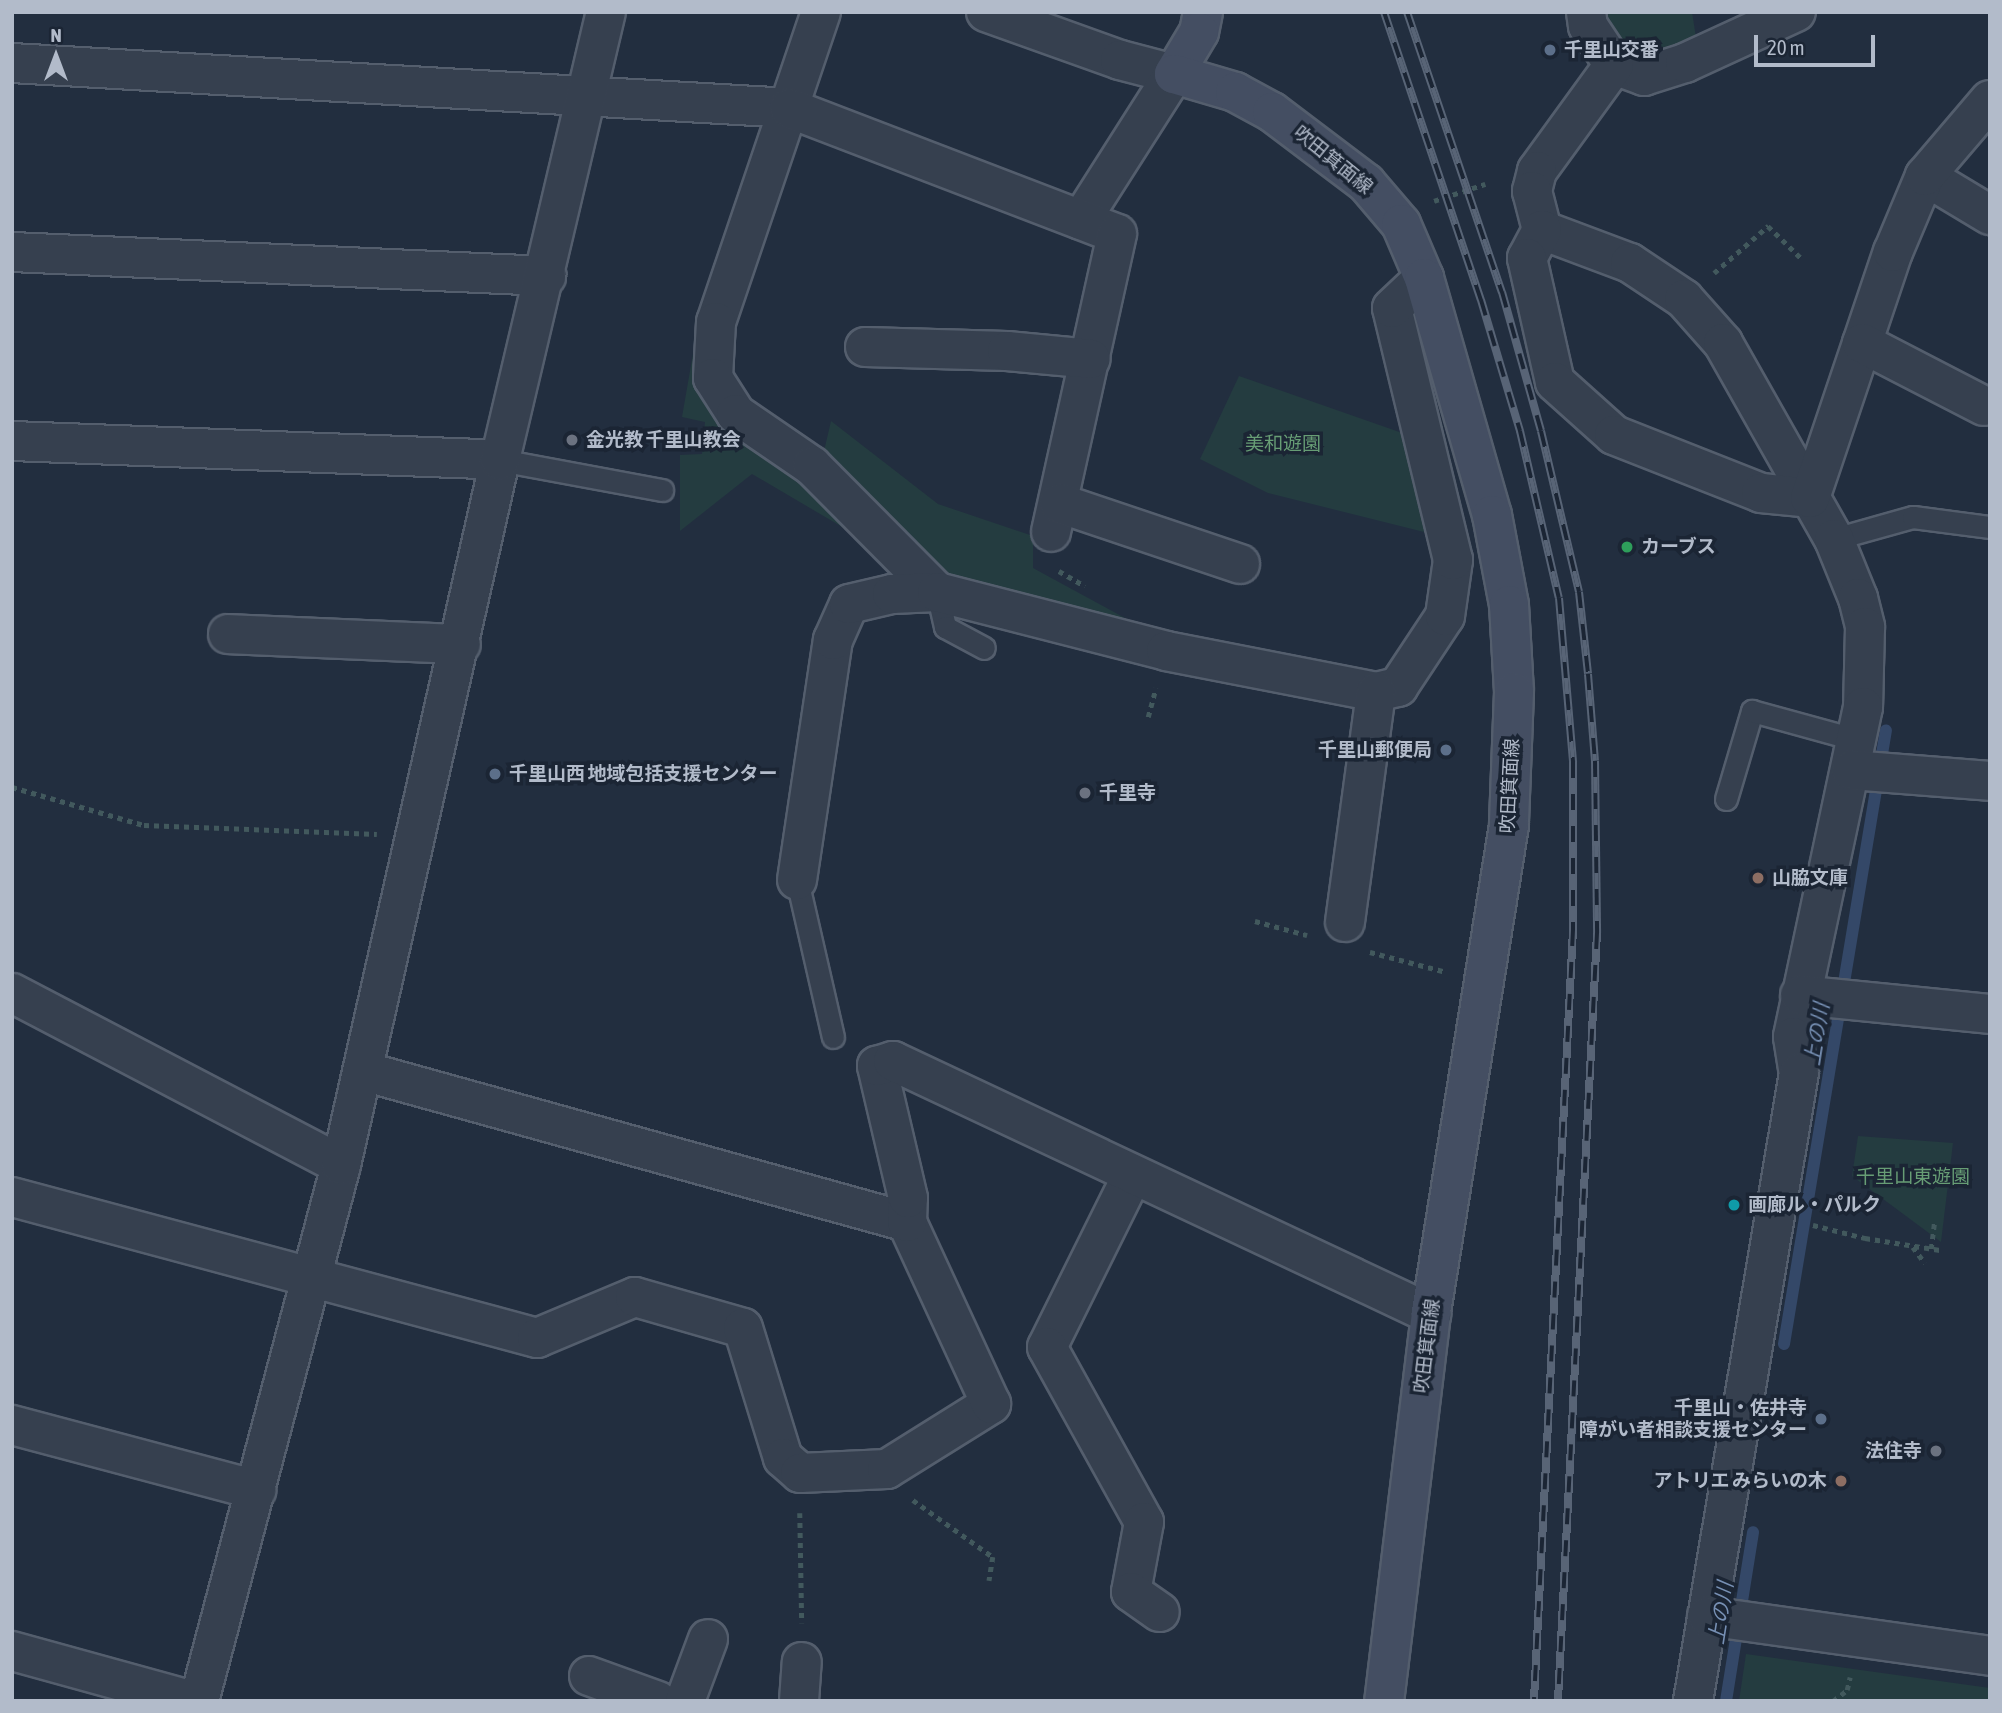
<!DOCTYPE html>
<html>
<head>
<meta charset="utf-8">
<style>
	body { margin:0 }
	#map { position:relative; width:2002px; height:1713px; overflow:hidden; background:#222e3f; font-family:"Asap Condensed","Noto Sans JP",sans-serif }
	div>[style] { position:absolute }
	.green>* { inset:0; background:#243c40 }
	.stream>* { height:12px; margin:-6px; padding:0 6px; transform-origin:6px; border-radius:6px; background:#344868 }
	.path>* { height:4.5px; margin-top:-2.25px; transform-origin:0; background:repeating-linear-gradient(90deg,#42595d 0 5px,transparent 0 10px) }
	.roads { filter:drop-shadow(2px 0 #545e6d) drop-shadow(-2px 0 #545e6d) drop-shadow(0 2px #545e6d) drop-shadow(0 -2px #545e6d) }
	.lane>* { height:21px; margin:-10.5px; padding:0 10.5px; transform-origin:10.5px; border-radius:10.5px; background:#36404f }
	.street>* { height:38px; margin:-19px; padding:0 19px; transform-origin:19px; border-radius:19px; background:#36404f }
	.secondary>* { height:38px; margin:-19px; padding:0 19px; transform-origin:19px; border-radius:19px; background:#444e62 }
	.rail>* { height:8px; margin-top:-4px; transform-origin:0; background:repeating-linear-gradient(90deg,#1b2534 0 16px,#586476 0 32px); box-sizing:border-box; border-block:2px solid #586476 }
	.dots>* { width:19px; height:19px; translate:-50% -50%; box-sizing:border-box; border:4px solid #1b2534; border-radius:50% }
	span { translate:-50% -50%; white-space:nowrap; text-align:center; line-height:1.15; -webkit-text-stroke:7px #1b2534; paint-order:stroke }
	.poi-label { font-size:19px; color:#b2bbca; font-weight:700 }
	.left { translate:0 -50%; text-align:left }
	.right { translate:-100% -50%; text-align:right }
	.street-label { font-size:19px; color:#b2bbca }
	.park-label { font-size:19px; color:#679d75 }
	.water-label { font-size:21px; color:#7790b4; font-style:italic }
	.frame { position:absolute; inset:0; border:14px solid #b2bbca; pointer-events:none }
	.north { position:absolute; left:21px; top:21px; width:70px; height:70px; -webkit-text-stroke:5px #1b2534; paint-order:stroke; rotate:0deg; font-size:19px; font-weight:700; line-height:28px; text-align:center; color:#b2bbca }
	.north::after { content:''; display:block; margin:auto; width:24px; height:32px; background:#b2bbca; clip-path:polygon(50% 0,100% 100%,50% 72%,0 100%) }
	.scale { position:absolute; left:1754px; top:35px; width:121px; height:32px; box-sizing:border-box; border:4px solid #b2bbca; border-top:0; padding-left:9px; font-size:21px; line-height:24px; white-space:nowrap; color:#b2bbca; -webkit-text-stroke:5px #1b2534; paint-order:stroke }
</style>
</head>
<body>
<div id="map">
	<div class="green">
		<div style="clip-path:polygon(1692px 12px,1697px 44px,1686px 51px,1638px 53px,1616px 34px,1606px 13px)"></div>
		<div style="clip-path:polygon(694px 348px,697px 373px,808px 476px,873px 545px,752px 474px,680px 531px,680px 455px,702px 454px,705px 422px,682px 417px)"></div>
		<div style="clip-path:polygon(1239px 376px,1405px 434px,1428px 533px,1268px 493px,1200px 459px)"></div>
		<div style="clip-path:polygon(831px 421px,938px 504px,1033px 536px,1033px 568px,1136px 624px,946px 576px,824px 451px)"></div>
		<div style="clip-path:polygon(1858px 1136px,1953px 1143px,1941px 1242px,1852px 1176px)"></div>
		<div style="clip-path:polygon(1746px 1654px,1990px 1688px,1990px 1701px,1739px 1701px)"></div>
	</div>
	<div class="stream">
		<div style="left:1784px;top:1344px;width:622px;rotate:-80.57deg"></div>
		<div style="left:1726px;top:1701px;width:171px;rotate:-80.9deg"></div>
	</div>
	<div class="path">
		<div style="left:1434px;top:201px;width:54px;rotate:-18.4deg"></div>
		<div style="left:1714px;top:273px;width:72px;rotate:-41deg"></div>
		<div style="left:1768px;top:226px;width:47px;rotate:44.1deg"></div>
		<div style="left:1059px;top:571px;width:30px;rotate:30deg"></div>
		<div style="left:1148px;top:717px;width:30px;rotate:-75deg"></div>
		<div style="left:12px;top:787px;width:137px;rotate:16.1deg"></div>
		<div style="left:144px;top:825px;width:233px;rotate:2.2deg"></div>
		<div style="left:1255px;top:921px;width:54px;rotate:15.1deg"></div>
		<div style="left:1370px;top:952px;width:79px;rotate:14.7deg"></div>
		<div style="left:1813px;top:1225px;width:54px;rotate:14deg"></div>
		<div style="left:1865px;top:1238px;width:76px;rotate:9.1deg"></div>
		<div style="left:1913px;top:1247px;width:20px;rotate:53deg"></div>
		<div style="left:1931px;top:1249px;width:26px;rotate:-83deg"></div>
		<div style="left:913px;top:1500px;width:98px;rotate:35.5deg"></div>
		<div style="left:993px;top:1557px;width:24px;rotate:99deg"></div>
		<div style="left:800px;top:1513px;width:110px;rotate:89deg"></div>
		<div style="left:1833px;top:1701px;width:18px;rotate:-38deg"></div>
		<div style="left:1847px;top:1690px;width:13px;rotate:-77deg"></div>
	</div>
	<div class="roads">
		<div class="lane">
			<div style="left:500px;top:460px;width:165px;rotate:10.5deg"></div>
			<div style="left:1834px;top:539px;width:82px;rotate:-15.6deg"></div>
			<div style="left:1913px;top:517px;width:78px;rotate:7.4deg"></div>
			<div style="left:937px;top:592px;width:36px;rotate:77deg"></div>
			<div style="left:945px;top:627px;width:44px;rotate:28.3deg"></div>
			<div style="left:1726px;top:799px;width:92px;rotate:-73.5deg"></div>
			<div style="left:1752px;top:711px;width:109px;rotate:15.4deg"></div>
			<div style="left:797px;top:880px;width:161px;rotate:77.1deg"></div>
		</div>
		<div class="street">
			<div style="left:821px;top:12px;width:327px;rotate:108.7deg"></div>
			<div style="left:716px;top:322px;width:56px;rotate:93.1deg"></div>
			<div style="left:713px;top:378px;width:43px;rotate:57.4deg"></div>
			<div style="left:736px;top:414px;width:92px;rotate:34.4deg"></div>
			<div style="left:812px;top:466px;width:177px;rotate:45.2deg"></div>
			<div style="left:986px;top:12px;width:142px;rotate:19.7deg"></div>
			<div style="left:1120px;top:60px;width:56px;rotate:14.5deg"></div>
			<div style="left:1174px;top:74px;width:173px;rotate:122.5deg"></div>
			<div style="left:1586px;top:12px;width:14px;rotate:82deg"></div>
			<div style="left:1588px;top:26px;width:47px;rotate:56.3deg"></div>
			<div style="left:1614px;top:65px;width:32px;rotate:20deg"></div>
			<div style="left:1644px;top:76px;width:43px;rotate:-17.6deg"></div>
			<div style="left:1685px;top:63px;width:122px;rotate:-24.7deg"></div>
			<div style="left:12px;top:63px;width:778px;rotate:3.31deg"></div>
			<div style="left:789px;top:108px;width:351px;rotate:21deg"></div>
			<div style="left:1117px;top:234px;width:305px;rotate:102.5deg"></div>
			<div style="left:1614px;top:65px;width:131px;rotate:126deg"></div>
			<div style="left:1537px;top:171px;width:21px;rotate:104deg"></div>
			<div style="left:1532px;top:191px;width:40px;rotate:75.6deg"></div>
			<div style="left:1542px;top:230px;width:94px;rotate:20.6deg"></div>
			<div style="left:1630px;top:263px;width:65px;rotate:33.7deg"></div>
			<div style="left:1684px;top:299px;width:59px;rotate:48.4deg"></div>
			<div style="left:1723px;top:343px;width:225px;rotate:60.5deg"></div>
			<div style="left:1834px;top:539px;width:64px;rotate:67.9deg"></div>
			<div style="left:1858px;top:598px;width:30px;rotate:76deg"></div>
			<div style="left:1865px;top:627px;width:80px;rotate:91.4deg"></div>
			<div style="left:1863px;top:707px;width:337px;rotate:102deg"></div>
			<div style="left:1793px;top:1037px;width:36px;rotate:81deg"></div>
			<div style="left:1799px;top:1073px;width:637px;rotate:99.58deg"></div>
			<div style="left:1925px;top:176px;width:76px;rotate:31deg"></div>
			<div style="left:1542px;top:230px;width:32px;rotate:118deg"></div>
			<div style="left:1527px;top:258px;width:127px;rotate:77.3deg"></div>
			<div style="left:1555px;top:382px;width:79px;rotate:41.9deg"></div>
			<div style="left:1614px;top:435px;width:158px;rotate:21.5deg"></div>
			<div style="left:1761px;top:493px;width:49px;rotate:5.8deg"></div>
			<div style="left:1810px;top:498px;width:260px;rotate:-71.4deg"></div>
			<div style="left:1893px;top:252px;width:82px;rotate:-67.2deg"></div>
			<div style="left:1925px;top:176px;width:100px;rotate:-49.5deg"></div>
			<div style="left:12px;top:252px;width:535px;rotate:2.57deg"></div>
			<div style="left:1862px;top:343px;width:137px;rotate:27.3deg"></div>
			<div style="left:865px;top:347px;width:142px;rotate:1.6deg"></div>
			<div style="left:1007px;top:351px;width:84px;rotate:5.4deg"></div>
			<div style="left:12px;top:441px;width:488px;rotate:2.2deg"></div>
			<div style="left:1059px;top:503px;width:191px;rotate:18.6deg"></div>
			<div style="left:228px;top:634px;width:233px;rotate:2.5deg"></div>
			<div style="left:1851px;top:770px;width:139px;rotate:4.5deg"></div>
			<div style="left:797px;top:880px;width:243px;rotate:-81.5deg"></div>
			<div style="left:833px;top:640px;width:39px;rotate:-66deg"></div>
			<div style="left:849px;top:604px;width:44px;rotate:-13.1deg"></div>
			<div style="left:892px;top:594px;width:45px;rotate:-2.5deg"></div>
			<div style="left:937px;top:592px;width:236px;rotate:14.4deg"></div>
			<div style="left:1166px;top:651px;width:214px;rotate:11deg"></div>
			<div style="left:1376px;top:692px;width:23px;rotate:-13deg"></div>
			<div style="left:1398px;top:687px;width:85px;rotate:-56.5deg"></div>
			<div style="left:1445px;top:616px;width:57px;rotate:-81.9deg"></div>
			<div style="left:1453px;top:560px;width:259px;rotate:-103.6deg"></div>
			<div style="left:1392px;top:308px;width:44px;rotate:-43.2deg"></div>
			<div style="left:1345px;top:922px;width:232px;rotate:-82.3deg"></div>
			<div style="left:12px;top:993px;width:371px;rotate:27.6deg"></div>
			<div style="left:1800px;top:995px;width:191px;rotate:5.7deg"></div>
			<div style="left:363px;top:1071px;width:565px;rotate:15.51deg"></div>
			<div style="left:1132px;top:1176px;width:191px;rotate:116.4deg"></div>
			<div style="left:1047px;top:1347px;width:200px;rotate:61deg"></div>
			<div style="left:1144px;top:1522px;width:71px;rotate:100.5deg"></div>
			<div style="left:1131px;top:1592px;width:35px;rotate:35deg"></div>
			<div style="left:12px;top:1197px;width:544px;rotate:15.03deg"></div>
			<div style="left:537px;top:1338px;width:106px;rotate:-22.7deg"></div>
			<div style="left:635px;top:1297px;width:112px;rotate:16deg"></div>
			<div style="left:743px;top:1328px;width:136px;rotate:72.9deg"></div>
			<div style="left:783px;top:1458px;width:23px;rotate:41deg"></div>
			<div style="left:800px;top:1473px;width:87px;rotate:-2.6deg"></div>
			<div style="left:887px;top:1469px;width:123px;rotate:-32deg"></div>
			<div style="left:991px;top:1404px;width:200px;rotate:-114.8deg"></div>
			<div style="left:907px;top:1222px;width:24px;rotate:-88deg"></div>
			<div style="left:908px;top:1198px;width:136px;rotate:-103.2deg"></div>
			<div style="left:877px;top:1066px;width:17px;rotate:-17deg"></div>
			<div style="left:893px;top:1061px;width:595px;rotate:25.19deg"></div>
			<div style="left:12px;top:1425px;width:253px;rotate:14.9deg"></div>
			<div style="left:1707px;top:1616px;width:286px;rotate:8deg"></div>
			<div style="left:12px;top:1651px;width:188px;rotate:15.4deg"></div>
			<div style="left:589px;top:1676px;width:73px;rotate:19.9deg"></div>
			<div style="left:199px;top:1701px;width:554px;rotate:-75.16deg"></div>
			<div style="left:341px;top:1165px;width:723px;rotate:-77.29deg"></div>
			<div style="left:500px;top:460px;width:460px;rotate:-76.7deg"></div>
			<div style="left:685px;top:1701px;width:66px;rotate:-69.6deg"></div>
			<div style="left:799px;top:1701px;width:39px;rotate:-86deg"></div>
		</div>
		<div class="secondary">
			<div style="left:1203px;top:12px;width:20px;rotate:101deg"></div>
			<div style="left:1199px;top:32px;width:49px;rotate:120.8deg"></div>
			<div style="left:1174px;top:74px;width:64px;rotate:16.4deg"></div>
			<div style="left:1235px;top:92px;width:42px;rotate:28.4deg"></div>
			<div style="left:1272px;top:112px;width:118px;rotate:37.1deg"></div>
			<div style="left:1366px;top:183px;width:54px;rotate:49.5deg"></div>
			<div style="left:1401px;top:224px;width:59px;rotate:66.9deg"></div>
			<div style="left:1424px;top:278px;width:247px;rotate:74deg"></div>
			<div style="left:1492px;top:515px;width:92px;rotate:79.3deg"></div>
			<div style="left:1509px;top:605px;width:87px;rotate:86.7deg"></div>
			<div style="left:1514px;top:692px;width:133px;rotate:92.2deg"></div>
			<div style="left:1509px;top:825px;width:495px;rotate:99.1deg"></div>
			<div style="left:1431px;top:1314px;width:390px;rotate:96.9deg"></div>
		</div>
	</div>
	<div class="rail">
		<div style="left:1384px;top:12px;width:304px;rotate:71.4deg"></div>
		<div style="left:1481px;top:300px;width:137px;rotate:73.4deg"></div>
		<div style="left:1520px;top:431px;width:171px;rotate:76.9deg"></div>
		<div style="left:1559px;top:598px;width:165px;rotate:85.1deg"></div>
		<div style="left:1573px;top:762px;width:168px;rotate:90deg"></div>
		<div style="left:1573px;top:930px;width:772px;rotate:92.9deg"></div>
		<div style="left:1407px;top:12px;width:296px;rotate:71.3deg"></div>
		<div style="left:1502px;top:292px;width:144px;rotate:74.3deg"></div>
		<div style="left:1541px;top:431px;width:165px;rotate:76.7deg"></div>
		<div style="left:1579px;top:592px;width:82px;rotate:83.7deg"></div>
		<div style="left:1588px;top:674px;width:87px;rotate:85.4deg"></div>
		<div style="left:1595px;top:761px;width:172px;rotate:89.3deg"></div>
		<div style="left:1597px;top:933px;width:769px;rotate:92.91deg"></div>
	</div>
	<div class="dots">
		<div style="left:1550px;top:50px;background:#5c6f8a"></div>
		<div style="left:572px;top:440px;background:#6b7280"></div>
		<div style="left:1627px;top:547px;background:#2e9e5b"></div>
		<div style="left:1446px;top:750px;background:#5c6f8a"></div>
		<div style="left:495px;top:774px;background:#5c6f8a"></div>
		<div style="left:1085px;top:793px;background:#6b7280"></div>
		<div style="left:1758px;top:878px;background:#8d6e63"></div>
		<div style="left:1734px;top:1205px;background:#0f9aa8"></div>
		<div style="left:1821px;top:1419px;background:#5c6f8a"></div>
		<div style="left:1936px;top:1451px;background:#6b7280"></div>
		<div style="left:1841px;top:1481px;background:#8d6e63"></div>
	</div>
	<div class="poi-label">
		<span class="left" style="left:1564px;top:50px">千里山交番</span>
		<span class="left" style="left:586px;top:440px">金光教 千里山教会</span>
		<span class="left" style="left:1641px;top:547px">カーブス</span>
		<span class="right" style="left:1432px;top:750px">千里山郵便局</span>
		<span class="left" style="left:509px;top:774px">千里山西 地域包括支援センター</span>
		<span class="left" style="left:1099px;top:793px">千里寺</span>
		<span class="left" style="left:1772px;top:878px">山脇文庫</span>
		<span class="left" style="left:1748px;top:1205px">画廊ル・パルク</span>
		<span class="right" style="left:1807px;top:1419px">千里山・佐井寺<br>障がい者相談支援センター</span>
		<span class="right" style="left:1922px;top:1451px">法住寺</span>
		<span class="right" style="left:1827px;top:1481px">アトリエ みらいの木</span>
	</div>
	<div class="street-label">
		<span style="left:1333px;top:160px;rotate:39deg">吹田箕面線</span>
		<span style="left:1510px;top:786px;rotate:-87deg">吹田箕面線</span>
		<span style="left:1427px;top:1346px;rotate:-83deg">吹田箕面線</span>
	</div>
	<div class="park-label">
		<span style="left:1283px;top:444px">美和遊園</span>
		<span style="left:1913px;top:1177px">千里山東遊園</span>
	</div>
	<div class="water-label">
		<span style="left:1816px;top:1034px;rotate:-81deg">上の川</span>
		<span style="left:1720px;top:1613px;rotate:-81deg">上の川</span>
	</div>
	<div class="frame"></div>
	<div class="north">N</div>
	<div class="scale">20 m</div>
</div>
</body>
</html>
